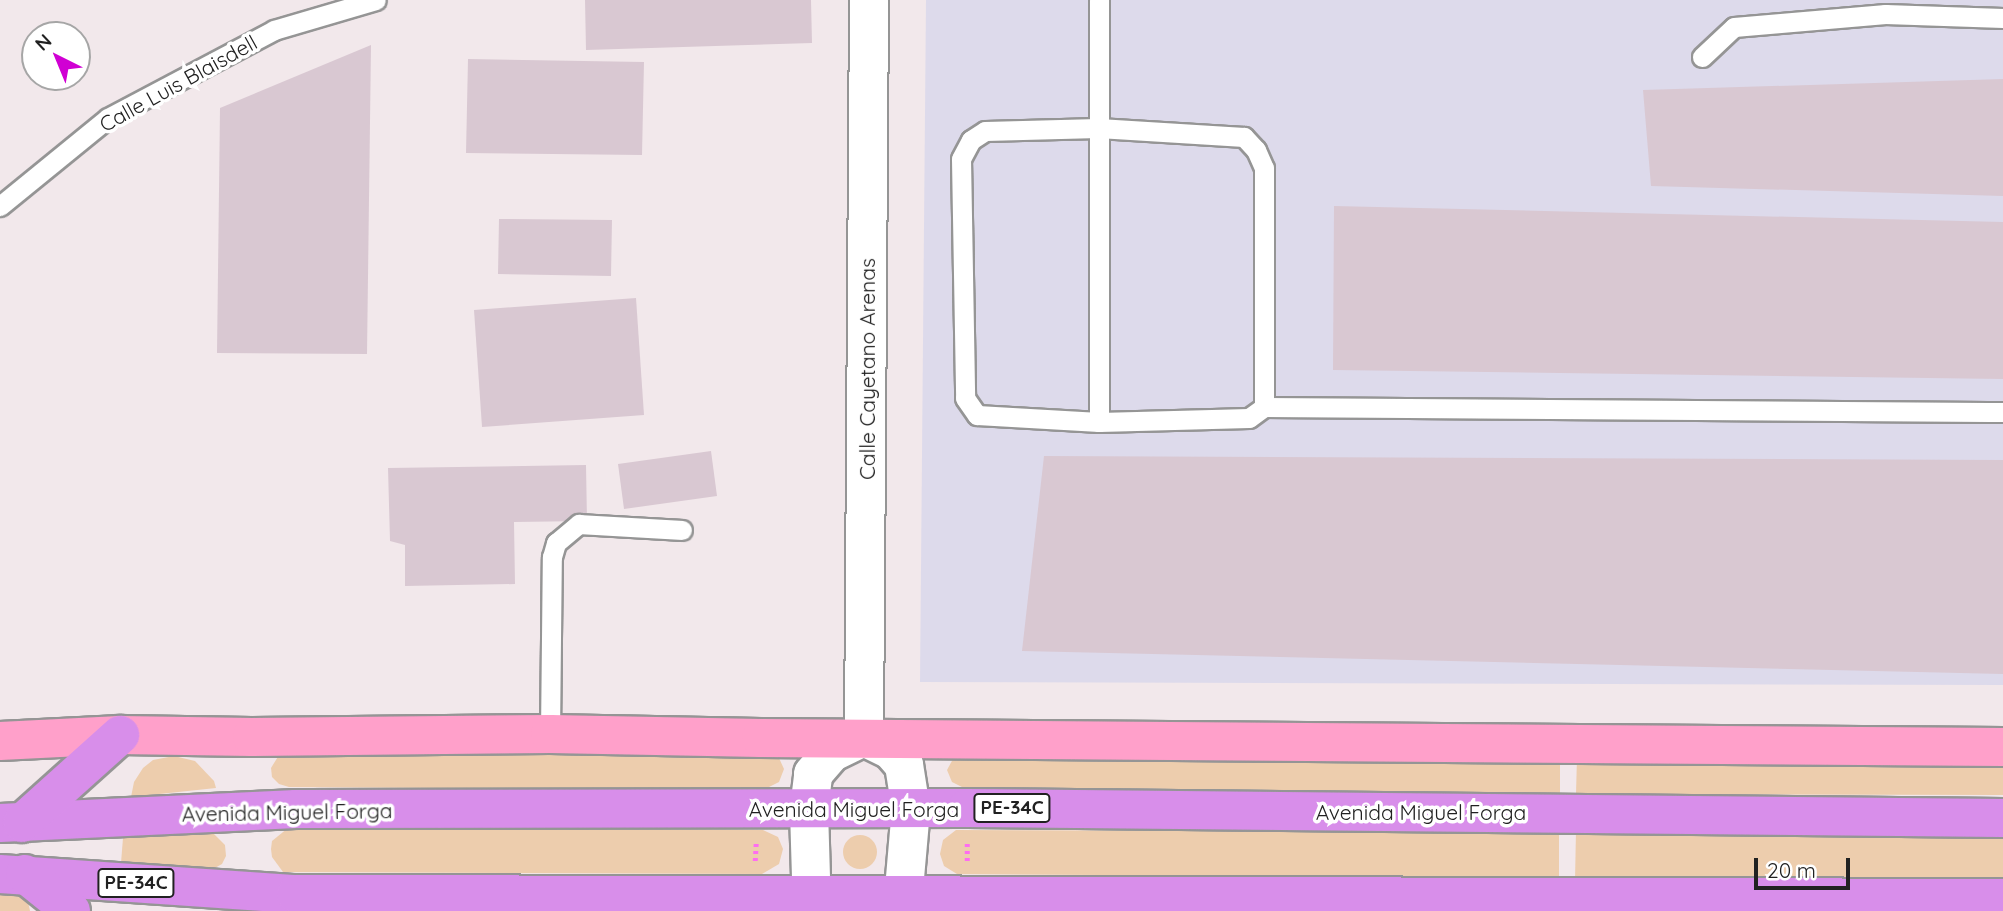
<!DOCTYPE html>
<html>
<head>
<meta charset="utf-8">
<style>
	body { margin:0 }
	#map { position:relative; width:2003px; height:911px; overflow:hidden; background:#f2e8eb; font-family:Quicksand,sans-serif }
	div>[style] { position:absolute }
	.industrial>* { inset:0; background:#dddaeb }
	.grass>* { inset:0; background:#edcdad }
	.round { border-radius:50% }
	.building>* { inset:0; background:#d9c8d2 }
	.path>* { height:4.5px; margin-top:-2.25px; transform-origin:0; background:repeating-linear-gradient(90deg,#fe6df1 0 3.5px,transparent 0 7px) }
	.roads { filter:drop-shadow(2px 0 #959595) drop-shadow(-2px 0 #959595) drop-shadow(0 2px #959595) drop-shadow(0 -2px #959595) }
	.lane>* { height:19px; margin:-9.5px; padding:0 9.5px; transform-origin:9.5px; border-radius:9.5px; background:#fff }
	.street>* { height:38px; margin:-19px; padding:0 19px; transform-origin:19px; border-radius:19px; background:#fff }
	.primary>* { height:38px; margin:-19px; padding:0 19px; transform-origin:19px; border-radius:19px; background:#ffa0ca }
	.highway>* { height:38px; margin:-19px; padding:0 19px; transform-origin:19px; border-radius:19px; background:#d88eea }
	span { translate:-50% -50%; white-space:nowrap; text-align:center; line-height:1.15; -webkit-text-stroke:7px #fff; paint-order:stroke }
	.shield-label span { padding:2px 5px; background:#fff; border:2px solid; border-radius:5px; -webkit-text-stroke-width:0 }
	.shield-label { font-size:19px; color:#212121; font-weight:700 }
	.street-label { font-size:21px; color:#212121 }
	.north { position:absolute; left:21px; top:21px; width:70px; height:70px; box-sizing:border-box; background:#fff; border:2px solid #a6a6a6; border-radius:50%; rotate:317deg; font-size:19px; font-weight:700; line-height:28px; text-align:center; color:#212121 }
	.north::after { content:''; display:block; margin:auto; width:24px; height:32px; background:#d000d3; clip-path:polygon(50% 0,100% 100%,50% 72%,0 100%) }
	.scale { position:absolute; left:1754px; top:858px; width:96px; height:32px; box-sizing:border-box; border:4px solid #212121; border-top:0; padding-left:9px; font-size:21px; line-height:24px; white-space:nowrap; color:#212121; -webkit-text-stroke:5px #fff; paint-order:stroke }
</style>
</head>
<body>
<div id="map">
	<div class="industrial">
		<div style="clip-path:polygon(926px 0,2003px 0,2003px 685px,920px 682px)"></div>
	</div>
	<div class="grass">
		<div style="clip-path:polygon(288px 752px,766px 754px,779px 758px,784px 769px,779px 782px,763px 790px,289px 787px,279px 784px,272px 777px,271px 768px,279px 755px)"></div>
		<div style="clip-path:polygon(174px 756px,195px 761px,214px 781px,216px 788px,131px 797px,134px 782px,143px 768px,153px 760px)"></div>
		<div style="clip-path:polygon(1577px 757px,2003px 762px,2003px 795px,1576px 794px)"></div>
		<div style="clip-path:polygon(1560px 758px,1560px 793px,962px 787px,952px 782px,947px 770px,953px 759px)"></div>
		<div style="clip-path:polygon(288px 828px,763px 830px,778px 837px,783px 849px,779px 864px,762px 874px,283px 872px,272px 857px,271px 849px,272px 841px)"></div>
		<div style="clip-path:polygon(956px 830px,1559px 832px,1559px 878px,957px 874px,944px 866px,940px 854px,943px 840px)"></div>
		<div style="clip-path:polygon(1576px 831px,2003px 836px,2003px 882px,1575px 880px)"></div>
		<div style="clip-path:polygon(212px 832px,225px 845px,226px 856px,222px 864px,213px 869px,121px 863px,123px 838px)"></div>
		<div class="round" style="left:843px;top:835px;width:34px;height:34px"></div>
		<div style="clip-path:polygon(0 890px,27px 897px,30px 911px,0 911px)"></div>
	</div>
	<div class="building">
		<div style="clip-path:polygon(585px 0,811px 0,812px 43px,586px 50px)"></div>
		<div style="clip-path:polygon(371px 45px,367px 354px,217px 353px,220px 108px)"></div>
		<div style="clip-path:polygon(468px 59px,644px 62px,642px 155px,466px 153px)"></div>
		<div style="clip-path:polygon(2003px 79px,2003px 196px,1651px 186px,1643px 90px)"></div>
		<div style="clip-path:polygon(1334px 206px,2003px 222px,2003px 379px,1333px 370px)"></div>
		<div style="clip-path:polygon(499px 219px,612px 220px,611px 276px,498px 274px)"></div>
		<div style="clip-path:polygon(636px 298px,644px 415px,482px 427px,474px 310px)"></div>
		<div style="clip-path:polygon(711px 451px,717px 496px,624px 509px,618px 464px)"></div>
		<div style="clip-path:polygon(1044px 456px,2003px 460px,2003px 674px,1022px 651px)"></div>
		<div style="clip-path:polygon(586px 465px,587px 521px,514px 522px,515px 584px,405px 586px,405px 545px,390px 541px,388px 468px)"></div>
	</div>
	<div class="path">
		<div style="left:755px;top:861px;width:19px;rotate:-87deg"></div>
		<div style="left:967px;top:861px;width:19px;rotate:-90deg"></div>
	</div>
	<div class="roads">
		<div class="lane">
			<div style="left:1099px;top:0;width:422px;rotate:90deg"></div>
			<div style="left:1702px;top:57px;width:44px;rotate:-43.2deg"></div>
			<div style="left:1734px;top:27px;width:152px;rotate:-4.9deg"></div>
			<div style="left:1885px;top:14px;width:118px;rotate:1.9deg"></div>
			<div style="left:0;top:206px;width:139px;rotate:-39.2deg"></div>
			<div style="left:108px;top:118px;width:188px;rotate:-27.9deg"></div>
			<div style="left:274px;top:30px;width:106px;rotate:-16.4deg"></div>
			<div style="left:1264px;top:407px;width:239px;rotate:-90deg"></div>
			<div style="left:1264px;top:168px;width:20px;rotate:-114deg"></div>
			<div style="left:1256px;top:150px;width:18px;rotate:-133deg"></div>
			<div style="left:1244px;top:137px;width:146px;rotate:-176.5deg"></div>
			<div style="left:1098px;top:128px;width:113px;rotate:178.5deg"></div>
			<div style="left:985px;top:131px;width:17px;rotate:147deg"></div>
			<div style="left:971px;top:140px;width:21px;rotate:118deg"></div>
			<div style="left:961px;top:159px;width:239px;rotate:89deg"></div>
			<div style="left:965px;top:398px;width:21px;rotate:55deg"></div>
			<div style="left:977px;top:415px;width:122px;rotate:3.3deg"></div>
			<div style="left:1099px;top:422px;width:150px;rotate:-1.5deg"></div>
			<div style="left:1249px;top:418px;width:19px;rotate:-36deg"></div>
			<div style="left:1264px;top:407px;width:739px;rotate:0.39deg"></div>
			<div style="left:550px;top:734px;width:177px;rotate:-89.4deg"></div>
			<div style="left:552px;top:557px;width:15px;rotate:-74deg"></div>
			<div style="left:556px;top:543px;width:30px;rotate:-40deg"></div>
			<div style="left:579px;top:524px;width:103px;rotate:3.3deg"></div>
		</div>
		<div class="street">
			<div style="left:864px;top:737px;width:737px;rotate:-89.61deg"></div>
			<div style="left:864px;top:737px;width:30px;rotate:26deg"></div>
			<div style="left:891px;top:750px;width:20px;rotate:49deg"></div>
			<div style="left:904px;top:765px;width:45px;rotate:81deg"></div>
			<div style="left:911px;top:809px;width:102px;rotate:95deg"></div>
			<div style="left:812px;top:911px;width:102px;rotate:-91.7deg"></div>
			<div style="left:809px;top:809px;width:35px;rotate:-83deg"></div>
			<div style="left:813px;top:774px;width:28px;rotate:-49deg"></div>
			<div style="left:831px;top:753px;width:37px;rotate:-26deg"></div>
		</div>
		<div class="primary">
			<div style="left:0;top:741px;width:120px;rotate:-2.9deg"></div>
			<div style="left:120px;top:735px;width:132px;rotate:0.9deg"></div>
			<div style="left:252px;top:737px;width:298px;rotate:-0.6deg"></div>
			<div style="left:550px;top:734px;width:211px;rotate:1.1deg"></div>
			<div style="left:761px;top:738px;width:1242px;rotate:0.42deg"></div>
		</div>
		<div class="highway">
			<div style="left:0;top:823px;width:296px;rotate:-2.7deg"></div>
			<div style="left:296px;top:809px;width:671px;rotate:-0.09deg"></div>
			<div style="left:967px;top:808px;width:1036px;rotate:0.55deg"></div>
			<div style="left:22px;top:823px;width:132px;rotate:-41.9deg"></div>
			<div style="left:0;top:874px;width:297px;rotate:3.9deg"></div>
			<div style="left:296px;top:894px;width:1707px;rotate:0.13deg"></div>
			<div style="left:25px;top:874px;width:59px;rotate:38.8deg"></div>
		</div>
	</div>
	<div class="shield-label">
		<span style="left:1012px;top:808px">PE-34C</span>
		<span style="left:136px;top:883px">PE-34C</span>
	</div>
	<div class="street-label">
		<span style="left:178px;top:83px;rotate:-29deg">Calle Luis Blaisdell</span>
		<span style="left:867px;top:369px;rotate:-90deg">Calle Cayetano Arenas</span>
		<span style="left:854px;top:809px">Avenida Miguel Forga</span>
		<span style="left:287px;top:812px;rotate:-1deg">Avenida Miguel Forga</span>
		<span style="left:1421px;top:812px">Avenida Miguel Forga</span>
	</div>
	<div class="north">N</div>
	<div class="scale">20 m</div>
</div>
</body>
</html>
